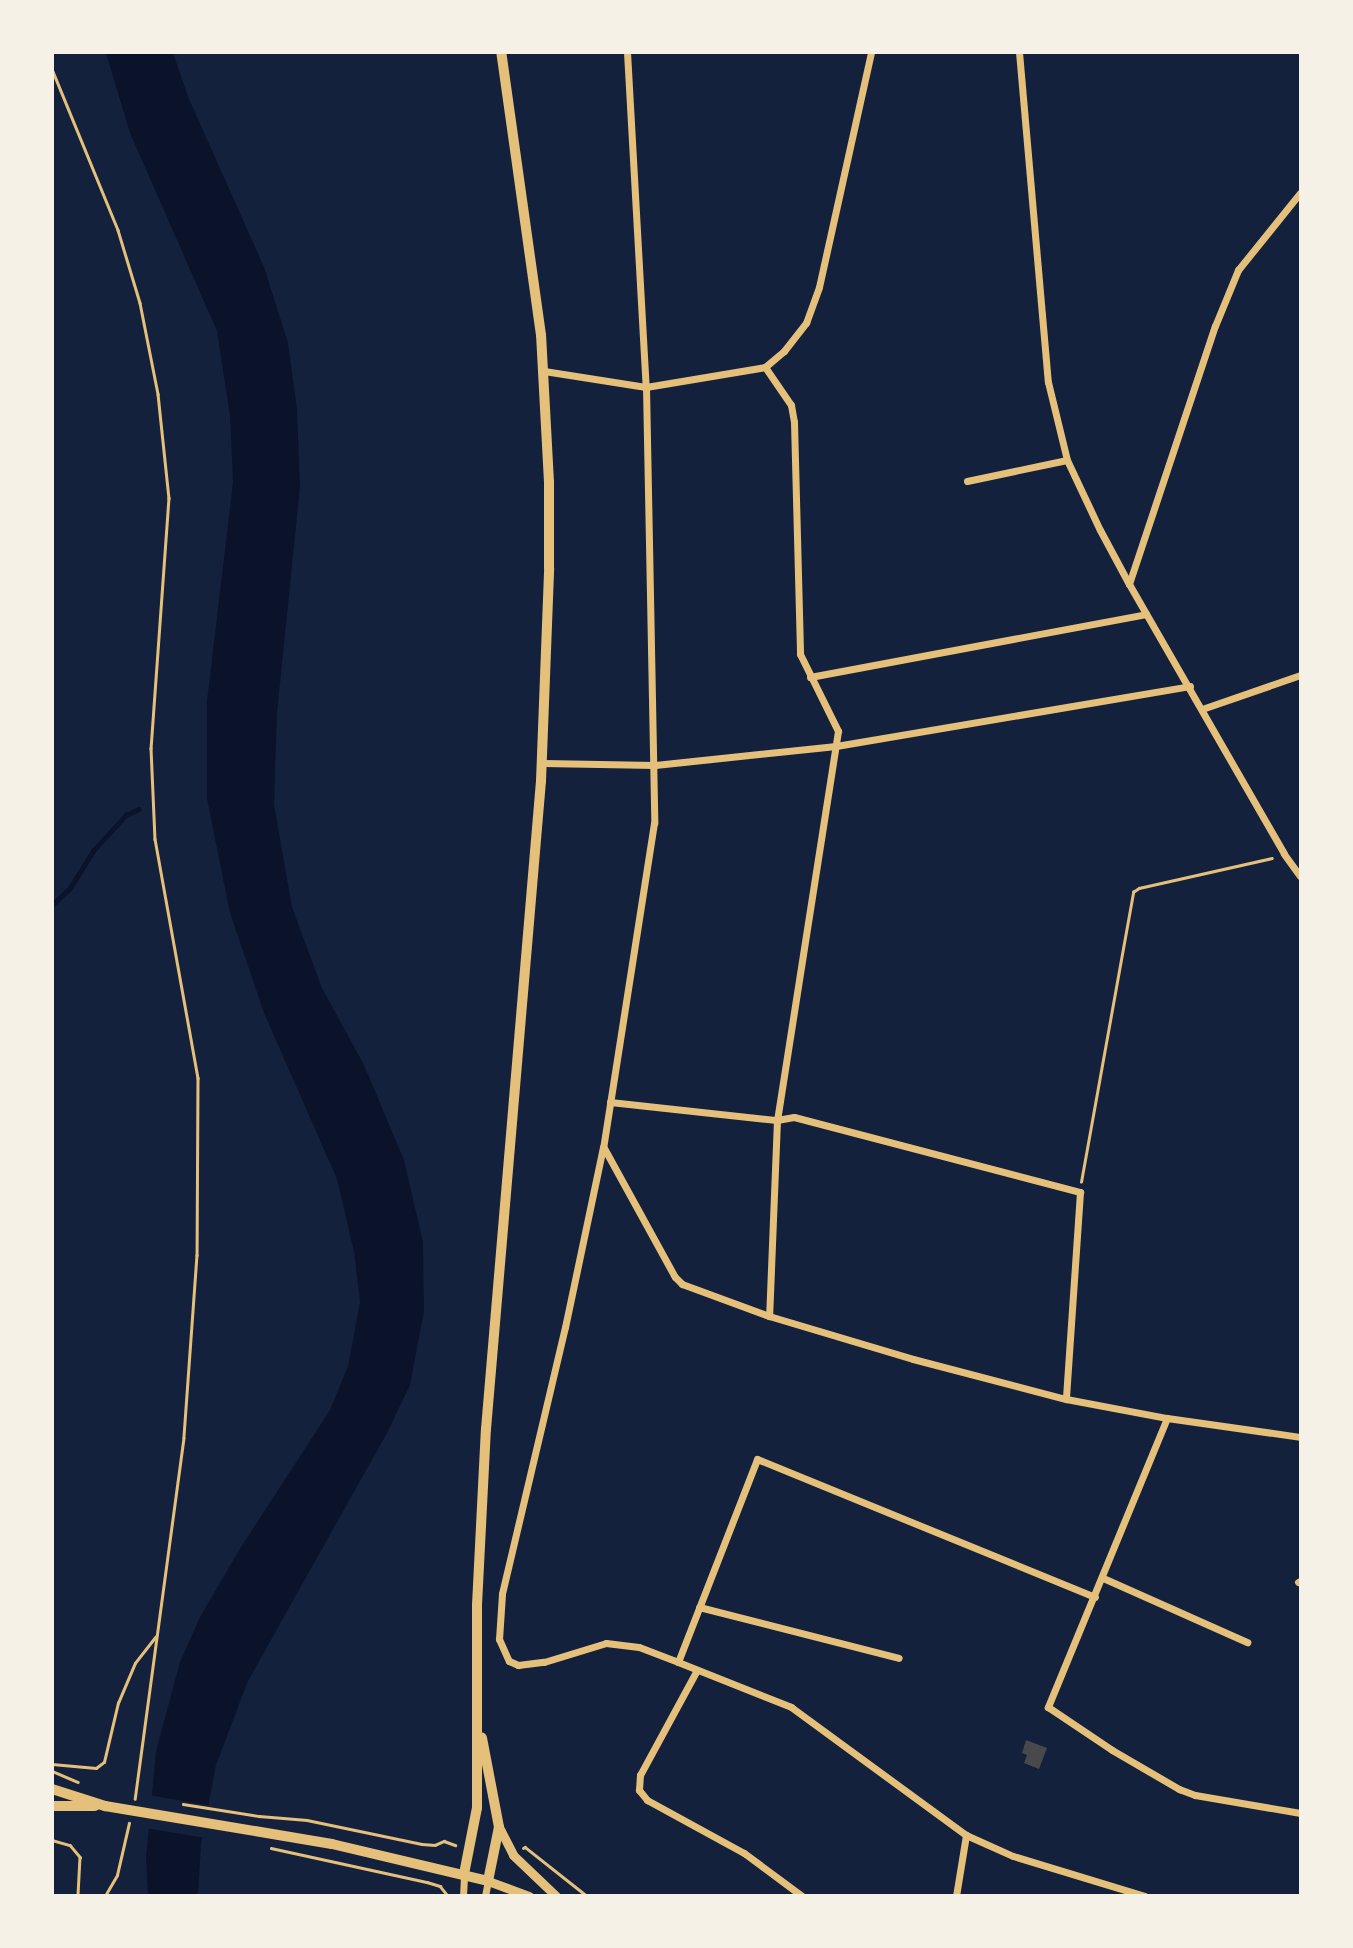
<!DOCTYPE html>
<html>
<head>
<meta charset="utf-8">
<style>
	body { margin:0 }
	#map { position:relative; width:1353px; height:1948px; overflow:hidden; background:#14213d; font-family:Helvetica,sans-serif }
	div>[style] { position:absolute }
	.water>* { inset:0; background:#0b132b }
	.pier>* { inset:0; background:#14213d }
	.stream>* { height:4.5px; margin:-2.25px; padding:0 2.25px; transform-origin:2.25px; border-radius:2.25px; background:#0b132b }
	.building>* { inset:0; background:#48494c }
	.path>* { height:2.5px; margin:-1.25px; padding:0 1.25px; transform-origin:1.25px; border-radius:1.25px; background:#e5c07b }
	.minor>* { height:7px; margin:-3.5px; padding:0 3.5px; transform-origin:3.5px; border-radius:3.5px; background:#e5c07b }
	.tertiary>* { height:9px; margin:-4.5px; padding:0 4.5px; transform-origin:4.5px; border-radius:4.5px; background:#e5c07b }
	.secondary>* { height:10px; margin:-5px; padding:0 5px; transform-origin:5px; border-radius:5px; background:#e5c07b }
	span { translate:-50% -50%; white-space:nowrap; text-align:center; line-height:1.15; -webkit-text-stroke:5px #f6f1e7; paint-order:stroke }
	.frame { position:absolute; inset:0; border:54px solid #f6f1e7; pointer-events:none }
</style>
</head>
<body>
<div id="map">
	<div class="water">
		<div style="clip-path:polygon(106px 53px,173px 53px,189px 99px,264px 267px,288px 343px,297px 409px,300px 487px,277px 713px,274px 804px,292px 907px,322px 988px,364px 1065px,404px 1160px,423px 1242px,424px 1311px,410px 1385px,387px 1433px,248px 1681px,216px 1765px,201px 1845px,198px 1896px,148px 1895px,146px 1857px,156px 1751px,180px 1662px,200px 1617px,241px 1547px,330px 1410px,348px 1366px,360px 1302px,354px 1252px,337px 1179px,264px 1013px,230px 913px,207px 799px,207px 701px,233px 482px,230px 416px,217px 331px,130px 133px)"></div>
	</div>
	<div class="pier">
		<div style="clip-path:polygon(148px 1795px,212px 1806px,206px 1838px,145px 1828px)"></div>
	</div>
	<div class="stream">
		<div style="left:52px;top:905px;width:25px;rotate:-43deg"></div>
		<div style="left:70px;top:888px;width:44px;rotate:-58.1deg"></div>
		<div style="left:93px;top:851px;width:49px;rotate:-47.5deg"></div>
		<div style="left:126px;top:815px;width:14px;rotate:-25deg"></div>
	</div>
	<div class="building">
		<div style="clip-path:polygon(1026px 1740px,1047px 1748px,1039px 1769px,1024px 1763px,1027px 1755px,1022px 1753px)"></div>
	</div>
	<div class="path">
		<div style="left:52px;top:69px;width:174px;rotate:67.7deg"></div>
		<div style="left:118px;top:230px;width:76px;rotate:73.2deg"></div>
		<div style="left:140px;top:303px;width:93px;rotate:78.8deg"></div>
		<div style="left:158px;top:394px;width:105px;rotate:84deg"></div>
		<div style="left:169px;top:498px;width:251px;rotate:94.1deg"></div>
		<div style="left:151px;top:748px;width:91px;rotate:87.5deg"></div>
		<div style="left:155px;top:839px;width:243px;rotate:79.8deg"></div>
		<div style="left:198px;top:1078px;width:177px;rotate:90.3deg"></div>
		<div style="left:197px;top:1255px;width:183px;rotate:94.1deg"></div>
		<div style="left:184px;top:1438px;width:364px;rotate:97.7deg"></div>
		<div style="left:1081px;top:1182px;width:295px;rotate:-79.8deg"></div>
		<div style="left:1133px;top:892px;width:7px;rotate:-34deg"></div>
		<div style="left:1139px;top:888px;width:136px;rotate:-12.7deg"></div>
		<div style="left:52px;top:1764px;width:44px;rotate:5.2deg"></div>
		<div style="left:96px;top:1768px;width:10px;rotate:-37deg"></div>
		<div style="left:104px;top:1762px;width:61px;rotate:-76.7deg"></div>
		<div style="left:118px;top:1703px;width:43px;rotate:-67deg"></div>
		<div style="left:135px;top:1663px;width:33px;rotate:-52deg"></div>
		<div style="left:52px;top:1771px;width:28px;rotate:23deg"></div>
		<div style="left:183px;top:1804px;width:77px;rotate:9deg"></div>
		<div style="left:259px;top:1816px;width:48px;rotate:4.8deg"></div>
		<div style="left:307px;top:1820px;width:117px;rotate:11.8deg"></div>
		<div style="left:422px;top:1844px;width:13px;rotate:4deg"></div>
		<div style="left:435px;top:1845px;width:10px;rotate:-24deg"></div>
		<div style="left:444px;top:1841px;width:12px;rotate:20deg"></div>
		<div style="left:52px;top:1840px;width:19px;rotate:16deg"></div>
		<div style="left:70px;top:1845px;width:16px;rotate:50deg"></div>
		<div style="left:80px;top:1857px;width:39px;rotate:93deg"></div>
		<div style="left:271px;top:1848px;width:160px;rotate:12.3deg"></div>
		<div style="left:427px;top:1882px;width:14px;rotate:17deg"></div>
		<div style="left:440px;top:1886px;width:13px;rotate:51deg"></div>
		<div style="left:523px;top:1848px;width:2px;rotate:-27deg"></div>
		<div style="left:525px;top:1847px;width:79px;rotate:38.3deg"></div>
		<div style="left:105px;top:1896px;width:24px;rotate:-60deg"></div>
		<div style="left:117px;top:1875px;width:53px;rotate:-77deg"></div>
	</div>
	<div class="minor">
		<div style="left:627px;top:52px;width:336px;rotate:86.8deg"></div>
		<div style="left:646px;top:387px;width:436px;rotate:88.9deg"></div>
		<div style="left:654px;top:823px;width:328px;rotate:98.9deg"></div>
		<div style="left:603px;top:1147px;width:184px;rotate:101.9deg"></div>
		<div style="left:565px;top:1327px;width:274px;rotate:103.3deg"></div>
		<div style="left:502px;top:1594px;width:45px;rotate:93.8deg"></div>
		<div style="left:499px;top:1639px;width:24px;rotate:66deg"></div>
		<div style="left:509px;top:1661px;width:10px;rotate:24deg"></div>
		<div style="left:518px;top:1665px;width:26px;rotate:-7deg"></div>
		<div style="left:544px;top:1662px;width:65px;rotate:-17deg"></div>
		<div style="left:606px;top:1643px;width:33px;rotate:7deg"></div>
		<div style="left:639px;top:1647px;width:42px;rotate:21deg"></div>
		<div style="left:678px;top:1662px;width:122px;rotate:21.7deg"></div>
		<div style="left:791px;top:1707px;width:217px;rotate:36.2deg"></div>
		<div style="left:966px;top:1835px;width:51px;rotate:24.1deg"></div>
		<div style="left:1013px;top:1856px;width:138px;rotate:16.9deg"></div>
		<div style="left:1019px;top:52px;width:331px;rotate:85deg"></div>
		<div style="left:1048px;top:382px;width:80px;rotate:76.3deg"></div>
		<div style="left:1067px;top:460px;width:77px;rotate:64.8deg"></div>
		<div style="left:1100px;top:530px;width:61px;rotate:61.8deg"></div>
		<div style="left:1129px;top:584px;width:311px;rotate:60.1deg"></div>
		<div style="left:1284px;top:854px;width:27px;rotate:54deg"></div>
		<div style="left:765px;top:367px;width:46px;rotate:55.6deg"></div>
		<div style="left:791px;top:405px;width:17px;rotate:80deg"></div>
		<div style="left:794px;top:422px;width:232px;rotate:88.5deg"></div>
		<div style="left:800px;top:654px;width:86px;rotate:63.7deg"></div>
		<div style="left:838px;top:731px;width:394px;rotate:98.9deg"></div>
		<div style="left:777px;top:1120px;width:196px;rotate:92.3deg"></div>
		<div style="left:544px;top:371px;width:103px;rotate:8.9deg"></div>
		<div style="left:646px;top:387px;width:121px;rotate:-9.5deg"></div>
		<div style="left:765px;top:367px;width:25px;rotate:-40deg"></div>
		<div style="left:784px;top:351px;width:36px;rotate:-52deg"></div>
		<div style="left:806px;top:323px;width:38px;rotate:-70deg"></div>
		<div style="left:819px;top:287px;width:241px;rotate:-77.5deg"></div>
		<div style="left:967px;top:481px;width:102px;rotate:-11.9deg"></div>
		<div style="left:1129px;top:584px;width:272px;rotate:-71.6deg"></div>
		<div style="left:1215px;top:326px;width:61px;rotate:-67.7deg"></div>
		<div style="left:1238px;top:270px;width:99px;rotate:-51.2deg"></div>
		<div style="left:810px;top:677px;width:342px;rotate:-10.6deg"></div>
		<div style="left:1202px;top:709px;width:104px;rotate:-19.1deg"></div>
		<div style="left:543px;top:763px;width:112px;rotate:1deg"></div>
		<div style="left:655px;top:765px;width:182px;rotate:-6deg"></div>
		<div style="left:836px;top:746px;width:359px;rotate:-9.6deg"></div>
		<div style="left:610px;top:1102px;width:168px;rotate:6.2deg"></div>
		<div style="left:777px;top:1120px;width:17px;rotate:-10deg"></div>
		<div style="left:794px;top:1117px;width:296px;rotate:14.7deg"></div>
		<div style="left:1080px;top:1192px;width:207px;rotate:93.9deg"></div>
		<div style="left:604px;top:1148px;width:147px;rotate:61.2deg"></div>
		<div style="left:675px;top:1277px;width:10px;rotate:45deg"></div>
		<div style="left:682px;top:1284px;width:93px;rotate:20.2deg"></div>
		<div style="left:769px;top:1316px;width:150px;rotate:16.6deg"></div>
		<div style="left:913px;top:1359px;width:158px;rotate:14.7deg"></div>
		<div style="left:1066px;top:1399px;width:103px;rotate:10.7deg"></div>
		<div style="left:1167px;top:1418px;width:134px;rotate:8.1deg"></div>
		<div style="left:1167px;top:1418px;width:313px;rotate:112.4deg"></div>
		<div style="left:1048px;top:1707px;width:77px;rotate:33.9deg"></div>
		<div style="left:1112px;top:1750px;width:78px;rotate:30.2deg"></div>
		<div style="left:1179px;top:1789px;width:17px;rotate:21deg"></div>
		<div style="left:1195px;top:1795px;width:107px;rotate:9.7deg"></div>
		<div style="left:1103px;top:1578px;width:158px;rotate:24deg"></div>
		<div style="left:1298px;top:1582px;width:2px;rotate:-27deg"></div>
		<div style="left:699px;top:1607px;width:206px;rotate:14.3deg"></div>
		<div style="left:678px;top:1662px;width:218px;rotate:-68.7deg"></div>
		<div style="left:757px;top:1459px;width:365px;rotate:22.2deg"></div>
		<div style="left:697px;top:1670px;width:119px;rotate:118.5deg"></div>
		<div style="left:640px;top:1775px;width:15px;rotate:94deg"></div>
		<div style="left:639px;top:1790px;width:13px;rotate:51deg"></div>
		<div style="left:647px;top:1800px;width:111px;rotate:28.7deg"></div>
		<div style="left:744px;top:1853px;width:72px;rotate:36.6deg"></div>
		<div style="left:463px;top:1896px;width:22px;rotate:-87deg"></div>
		<div style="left:485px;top:1896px;width:15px;rotate:-79deg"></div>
		<div style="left:956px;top:1896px;width:62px;rotate:-80.7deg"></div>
	</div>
	<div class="tertiary">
		<div style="left:499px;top:1827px;width:31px;rotate:63deg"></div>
		<div style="left:513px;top:1855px;width:59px;rotate:43.6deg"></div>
		<div style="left:488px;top:1881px;width:44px;rotate:20.1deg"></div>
	</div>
	<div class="secondary">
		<div style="left:52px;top:1789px;width:56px;rotate:17.8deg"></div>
		<div style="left:105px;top:1806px;width:230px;rotate:9.5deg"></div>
		<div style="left:332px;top:1844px;width:160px;rotate:13.3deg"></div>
		<div style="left:488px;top:1881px;width:55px;rotate:-78.5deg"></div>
		<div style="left:499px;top:1827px;width:91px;rotate:-100.8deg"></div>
		<div style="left:52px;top:1806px;width:43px"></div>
		<div style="left:464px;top:1874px;width:67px;rotate:-78.9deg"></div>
		<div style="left:477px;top:1808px;width:203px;rotate:-90deg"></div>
		<div style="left:477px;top:1605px;width:176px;rotate:-87.1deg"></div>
		<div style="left:486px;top:1429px;width:650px;rotate:-85.15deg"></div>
		<div style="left:541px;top:781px;width:213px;rotate:-87.8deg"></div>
		<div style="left:549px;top:568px;width:86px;rotate:-90deg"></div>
		<div style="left:549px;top:482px;width:147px;rotate:-93.1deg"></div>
		<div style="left:541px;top:335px;width:286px;rotate:-98deg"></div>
	</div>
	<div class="frame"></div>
</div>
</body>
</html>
